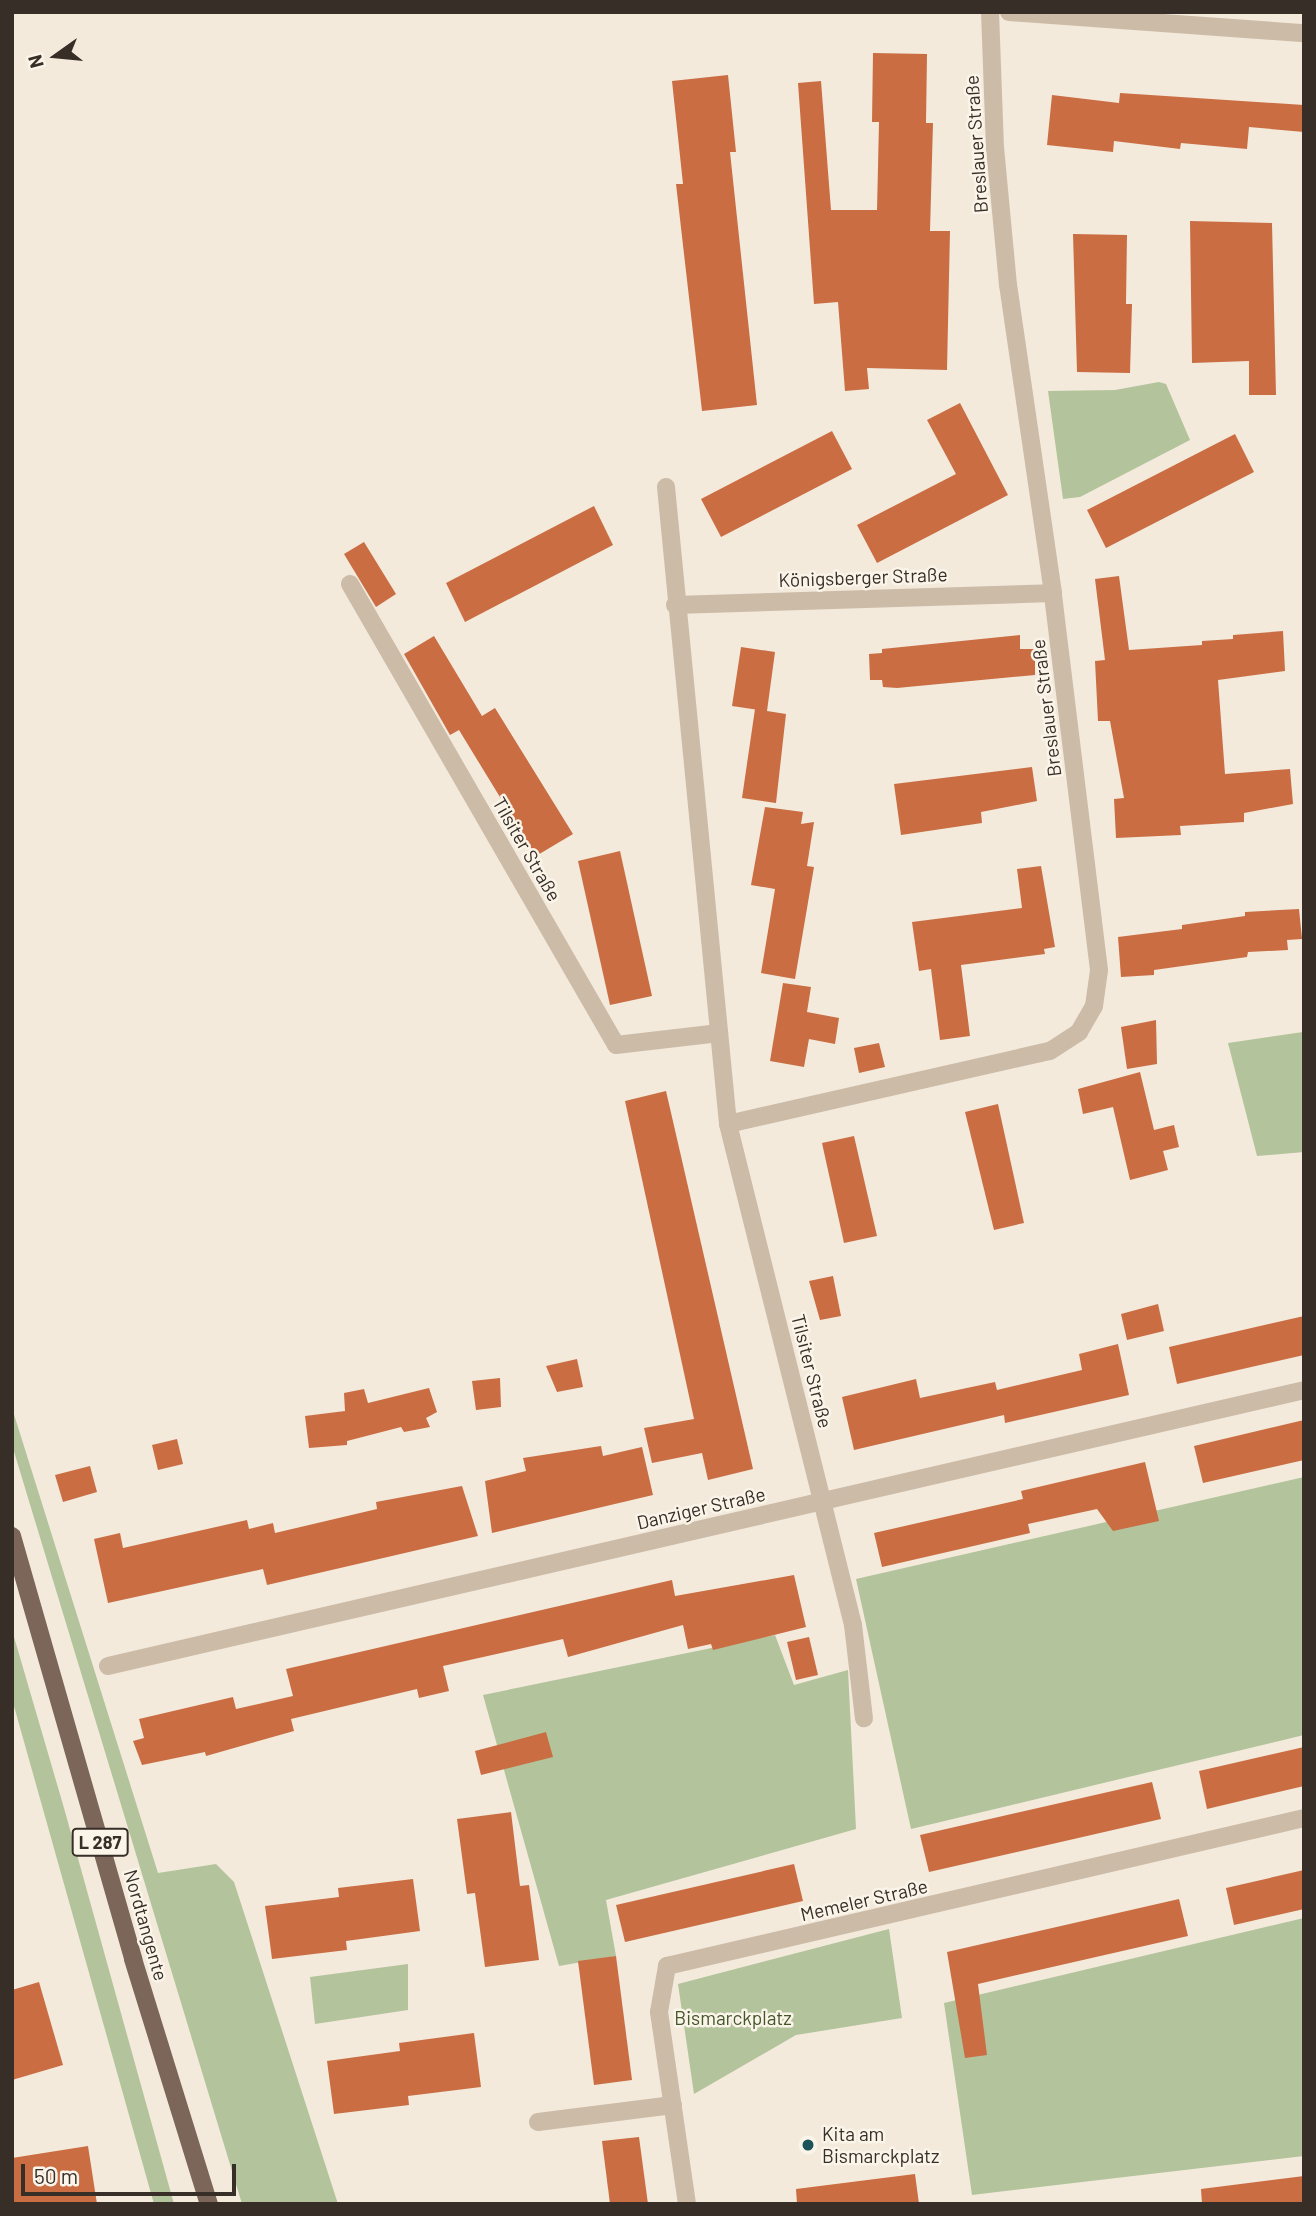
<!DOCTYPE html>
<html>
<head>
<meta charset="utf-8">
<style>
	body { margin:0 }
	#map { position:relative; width:1316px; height:2216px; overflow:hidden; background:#f3eadc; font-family:Barlow,sans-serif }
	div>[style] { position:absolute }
	.green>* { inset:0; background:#b3c39b }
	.building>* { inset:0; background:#ca6d43 }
	.minor>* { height:18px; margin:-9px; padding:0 9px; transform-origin:9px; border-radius:9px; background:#ccbba7 }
	.primary>* { height:18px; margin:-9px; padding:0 9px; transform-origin:9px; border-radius:9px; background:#7b6659 }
	.dots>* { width:19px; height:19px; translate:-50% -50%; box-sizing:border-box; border:4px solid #faf4e9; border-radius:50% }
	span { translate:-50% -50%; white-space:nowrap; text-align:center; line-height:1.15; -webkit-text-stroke:5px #faf4e9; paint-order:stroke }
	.shield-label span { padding:2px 5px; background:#faf4e9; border:2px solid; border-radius:5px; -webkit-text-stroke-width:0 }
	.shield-label { font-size:18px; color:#382e28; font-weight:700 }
	.street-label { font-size:19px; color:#382e28 }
	.park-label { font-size:19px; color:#44572b }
	.poi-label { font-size:19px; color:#382e28 }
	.left { translate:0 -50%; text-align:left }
	.frame { position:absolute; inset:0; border:14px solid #382e28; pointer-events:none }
	.north { position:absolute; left:21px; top:21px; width:70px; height:70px; -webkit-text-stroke:5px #faf4e9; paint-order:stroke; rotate:255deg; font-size:19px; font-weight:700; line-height:28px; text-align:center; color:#382e28 }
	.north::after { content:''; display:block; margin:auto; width:24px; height:32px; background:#382e28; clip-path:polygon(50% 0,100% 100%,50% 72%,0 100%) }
	.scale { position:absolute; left:21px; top:2164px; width:215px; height:32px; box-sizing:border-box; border:4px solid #382e28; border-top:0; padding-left:9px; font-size:21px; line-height:24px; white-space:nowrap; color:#382e28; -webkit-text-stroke:5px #faf4e9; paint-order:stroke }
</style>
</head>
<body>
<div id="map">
	<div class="green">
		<div style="clip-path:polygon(1159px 382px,1166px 384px,1190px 440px,1080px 497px,1063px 499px,1048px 391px,1115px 390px)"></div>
		<div style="clip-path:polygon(1303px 1032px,1304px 1152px,1257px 1156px,1228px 1043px)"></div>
		<div style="clip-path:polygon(12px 1408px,158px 1873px,216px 1864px,234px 1882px,338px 2204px,242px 2204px,12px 1445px)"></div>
		<div style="clip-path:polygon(1304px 1477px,1304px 1735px,911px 1829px,856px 1579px)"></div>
		<div style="clip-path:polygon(12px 1630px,64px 1808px,174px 2204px,154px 2204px,12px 1699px)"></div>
		<div style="clip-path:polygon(775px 1635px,794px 1685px,848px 1670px,856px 1829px,606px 1900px,616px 1956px,559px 1966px,483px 1695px)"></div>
		<div style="clip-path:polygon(1304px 1918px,1304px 2156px,972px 2195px,944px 2003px)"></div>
		<div style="clip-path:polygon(889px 1929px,902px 2018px,796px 2035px,694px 2094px,678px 1984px)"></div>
		<div style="clip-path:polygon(408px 1964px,408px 2010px,315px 2024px,310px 1977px)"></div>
	</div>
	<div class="building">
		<div style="clip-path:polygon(873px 53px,927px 54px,926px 123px,933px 123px,930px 231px,950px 231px,947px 370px,867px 368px,869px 389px,845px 391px,838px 302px,814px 304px,798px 83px,821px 81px,831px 210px,877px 210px,879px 122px,872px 122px)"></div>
		<div style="clip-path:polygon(728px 75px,736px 152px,730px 152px,757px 405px,702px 411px,676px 184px,683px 184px,672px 81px)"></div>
		<div style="clip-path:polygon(1120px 93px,1304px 105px,1304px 132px,1249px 127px,1247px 149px,1181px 143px,1180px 149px,1114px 141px,1113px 152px,1047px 145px,1052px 95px,1119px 103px)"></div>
		<div style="clip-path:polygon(1190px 221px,1272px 223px,1276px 395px,1249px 395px,1249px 361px,1192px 363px)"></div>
		<div style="clip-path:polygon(1073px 234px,1127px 235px,1126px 304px,1132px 304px,1130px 373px,1077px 372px)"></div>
		<div style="clip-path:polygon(960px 403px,1008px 495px,877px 563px,857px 525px,956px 474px,927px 420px)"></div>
		<div style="clip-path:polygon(832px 431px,852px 469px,721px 537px,701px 499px)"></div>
		<div style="clip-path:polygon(1235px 434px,1254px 472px,1106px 548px,1087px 510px)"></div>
		<div style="clip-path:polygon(594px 506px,613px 545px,465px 622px,446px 583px)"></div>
		<div style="clip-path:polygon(364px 542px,396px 594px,376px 607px,344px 554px)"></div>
		<div style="clip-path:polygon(1119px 576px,1129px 650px,1202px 645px,1202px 641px,1233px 639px,1233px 635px,1283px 631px,1285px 671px,1218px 680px,1225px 774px,1290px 769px,1293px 804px,1244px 813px,1244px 822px,1180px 826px,1181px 835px,1116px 838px,1114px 799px,1124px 798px,1110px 721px,1098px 721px,1095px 661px,1105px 660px,1095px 579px)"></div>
		<div style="clip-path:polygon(1020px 635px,1020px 649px,1035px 649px,1035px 675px,897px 688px,883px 687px,882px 680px,870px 680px,869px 654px,882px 653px,882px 649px)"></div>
		<div style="clip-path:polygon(434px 636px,482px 716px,495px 708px,573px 834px,536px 856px,459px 730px,450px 735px,404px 654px)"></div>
		<div style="clip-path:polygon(741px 647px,775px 652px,767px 711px,786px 714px,776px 803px,742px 798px,755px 709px,766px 711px,732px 706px)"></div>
		<div style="clip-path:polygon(1032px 767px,1037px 801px,981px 812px,982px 823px,901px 835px,894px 784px)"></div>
		<div style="clip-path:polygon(765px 807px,803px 812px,801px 824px,814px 822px,807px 866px,814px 867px,795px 979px,761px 973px,775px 889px,751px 885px)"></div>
		<div style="clip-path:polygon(620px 851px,652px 996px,610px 1005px,578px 861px)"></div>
		<div style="clip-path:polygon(1041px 866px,1055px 947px,1044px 949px,1045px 954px,961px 965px,970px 1036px,940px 1040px,931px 969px,919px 971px,912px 922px,1022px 908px,1017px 869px)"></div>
		<div style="clip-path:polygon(1299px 909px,1302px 939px,1287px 940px,1288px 950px,1248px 952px,1247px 957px,1154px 970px,1154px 975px,1121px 977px,1118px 937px,1182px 929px,1182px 925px,1245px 916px,1245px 912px)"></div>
		<div style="clip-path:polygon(783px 983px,811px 987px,807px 1012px,839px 1018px,835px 1044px,809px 1039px,804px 1067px,770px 1061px)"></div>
		<div style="clip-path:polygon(1156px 1020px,1157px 1064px,1127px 1069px,1121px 1027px)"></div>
		<div style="clip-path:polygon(879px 1043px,885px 1067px,859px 1073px,854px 1048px)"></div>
		<div style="clip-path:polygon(1140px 1072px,1154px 1130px,1174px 1125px,1179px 1147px,1163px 1151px,1168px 1170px,1130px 1180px,1113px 1107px,1083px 1114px,1078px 1089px)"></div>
		<div style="clip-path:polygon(666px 1091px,753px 1469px,708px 1480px,702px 1453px,652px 1463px,644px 1428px,694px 1419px,625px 1101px)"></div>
		<div style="clip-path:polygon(998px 1104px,1024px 1223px,994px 1230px,965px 1112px)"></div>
		<div style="clip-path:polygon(854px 1136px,877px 1236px,844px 1243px,822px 1143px)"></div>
		<div style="clip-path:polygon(833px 1276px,841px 1316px,820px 1320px,809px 1281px)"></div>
		<div style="clip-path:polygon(1158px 1304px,1164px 1331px,1127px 1340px,1121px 1314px)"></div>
		<div style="clip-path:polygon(1304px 1316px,1304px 1355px,1177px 1384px,1169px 1347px)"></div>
		<div style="clip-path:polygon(1118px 1344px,1129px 1395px,1005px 1423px,1004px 1415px,854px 1450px,842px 1397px,916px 1379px,920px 1398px,995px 1382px,997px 1390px,1082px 1370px,1079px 1354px)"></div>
		<div style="clip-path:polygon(577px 1359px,583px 1387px,557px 1392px,546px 1366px)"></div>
		<div style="clip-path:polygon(500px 1378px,501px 1407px,476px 1410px,472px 1381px)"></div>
		<div style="clip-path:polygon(429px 1388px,437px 1412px,426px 1418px,430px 1427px,404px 1432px,401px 1427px,347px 1441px,347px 1445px,309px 1448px,305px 1416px,345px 1411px,344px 1393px,364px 1389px,368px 1403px)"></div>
		<div style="clip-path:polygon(1304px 1420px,1304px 1460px,1203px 1483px,1194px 1446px)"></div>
		<div style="clip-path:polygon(177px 1439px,183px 1464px,158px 1470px,152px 1445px)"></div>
		<div style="clip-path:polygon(601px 1446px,603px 1456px,642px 1447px,653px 1495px,492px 1533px,485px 1481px,526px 1471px,523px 1458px)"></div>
		<div style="clip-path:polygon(1145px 1462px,1159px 1521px,1113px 1531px,1097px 1509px,1028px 1524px,1030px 1533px,882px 1567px,874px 1533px,1023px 1499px,1021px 1491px)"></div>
		<div style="clip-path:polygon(90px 1466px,97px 1492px,63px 1502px,55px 1475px)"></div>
		<div style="clip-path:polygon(462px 1486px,478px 1536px,267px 1585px,263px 1569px,108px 1603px,94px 1539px,120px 1533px,123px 1548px,247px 1520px,249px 1529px,273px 1523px,275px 1533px,377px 1509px,376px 1502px)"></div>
		<div style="clip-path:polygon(794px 1575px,806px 1627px,713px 1650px,711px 1644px,688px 1649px,683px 1625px,568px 1657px,563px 1639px,443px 1666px,449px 1691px,419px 1698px,417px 1689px,291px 1719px,294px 1731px,206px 1756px,205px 1752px,142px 1765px,133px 1741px,144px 1738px,139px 1719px,233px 1697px,236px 1709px,293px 1696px,286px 1669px,672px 1580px,675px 1596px)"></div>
		<div style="clip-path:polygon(809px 1637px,818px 1675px,796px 1680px,787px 1642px)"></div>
		<div style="clip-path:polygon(546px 1732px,553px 1757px,481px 1775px,475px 1751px)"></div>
		<div style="clip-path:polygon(1304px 1747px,1304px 1786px,1207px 1809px,1199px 1771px)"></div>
		<div style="clip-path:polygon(1152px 1782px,1161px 1819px,929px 1872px,920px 1835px)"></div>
		<div style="clip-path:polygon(511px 1812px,520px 1886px,529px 1885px,539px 1960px,485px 1967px,475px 1893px,467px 1894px,457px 1819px)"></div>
		<div style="clip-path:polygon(794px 1864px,803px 1901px,625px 1942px,616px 1905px)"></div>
		<div style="clip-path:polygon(1304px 1870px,1304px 1909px,1234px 1925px,1226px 1888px)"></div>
		<div style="clip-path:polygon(413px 1879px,420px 1931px,346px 1941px,347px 1950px,272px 1959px,265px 1906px,339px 1897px,338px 1888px)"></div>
		<div style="clip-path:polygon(1179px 1899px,1188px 1936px,978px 1984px,987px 2055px,965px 2058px,947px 1952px)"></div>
		<div style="clip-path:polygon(616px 1956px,632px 2080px,594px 2085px,578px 1961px)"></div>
		<div style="clip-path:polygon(39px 1982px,63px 2065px,12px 2080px,12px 1990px)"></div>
		<div style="clip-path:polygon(474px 2033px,481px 2087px,408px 2096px,409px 2105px,334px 2114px,327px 2061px,400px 2051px,399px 2043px)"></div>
		<div style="clip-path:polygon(639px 2137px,648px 2204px,610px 2204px,602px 2141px)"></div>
		<div style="clip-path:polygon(88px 2146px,97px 2204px,12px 2204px,12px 2158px)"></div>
		<div style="clip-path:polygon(915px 2174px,919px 2204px,797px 2204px,796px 2189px)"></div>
		<div style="clip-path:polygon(1304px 2176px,1304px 2204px,1202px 2204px,1201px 2189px)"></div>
	</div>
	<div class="minor">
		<div style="left:1009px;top:12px;width:296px;rotate:4.1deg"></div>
		<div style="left:666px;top:487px;width:640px;rotate:84.44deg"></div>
		<div style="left:728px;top:1124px;width:516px;rotate:75.99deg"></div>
		<div style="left:853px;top:1625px;width:94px;rotate:83.3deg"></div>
		<div style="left:350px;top:584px;width:532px;rotate:60.01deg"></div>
		<div style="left:616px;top:1045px;width:104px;rotate:-6.6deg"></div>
		<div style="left:675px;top:605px;width:378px;rotate:-1.8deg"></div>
		<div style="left:728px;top:1124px;width:330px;rotate:-12.8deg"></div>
		<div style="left:1050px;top:1051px;width:35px;rotate:-33deg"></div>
		<div style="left:1079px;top:1032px;width:30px;rotate:-60deg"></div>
		<div style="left:1094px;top:1006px;width:36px;rotate:-82deg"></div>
		<div style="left:1099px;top:970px;width:380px;rotate:-97deg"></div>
		<div style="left:1053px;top:593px;width:311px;rotate:-98.3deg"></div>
		<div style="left:1008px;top:285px;width:138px;rotate:-95.4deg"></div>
		<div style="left:995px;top:148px;width:136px;rotate:-92.1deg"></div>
		<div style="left:108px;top:1666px;width:1227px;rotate:-12.99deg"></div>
		<div style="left:538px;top:2122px;width:136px;rotate:-7.2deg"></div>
		<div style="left:687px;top:2204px;width:194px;rotate:-98.3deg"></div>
		<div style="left:659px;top:2012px;width:47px;rotate:-80.1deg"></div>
		<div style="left:667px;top:1966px;width:654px;rotate:-13.08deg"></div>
	</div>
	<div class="primary">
		<div style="left:12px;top:1536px;width:440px;rotate:74deg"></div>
		<div style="left:133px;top:1959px;width:257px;rotate:72.8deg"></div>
	</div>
	<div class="dots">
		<div style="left:808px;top:2145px;background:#1c535b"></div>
	</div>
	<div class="shield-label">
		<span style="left:100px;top:1842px">L 287</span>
	</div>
	<div class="street-label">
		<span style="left:976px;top:144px;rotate:-94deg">Breslauer Straße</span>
		<span style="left:863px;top:577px;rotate:-2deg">Königsberger Straße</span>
		<span style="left:1046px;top:708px;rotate:-97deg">Breslauer Straße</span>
		<span style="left:527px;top:849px;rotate:60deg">Tilsiter Straße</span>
		<span style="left:812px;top:1371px;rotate:76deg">Tilsiter Straße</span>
		<span style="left:701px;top:1508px;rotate:-13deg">Danziger Straße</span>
		<span style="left:864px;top:1900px;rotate:-13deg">Memeler Straße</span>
		<span style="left:146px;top:1925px;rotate:74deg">Nordtangente</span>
	</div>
	<div class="park-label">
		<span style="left:733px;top:2018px">Bismarckplatz</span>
	</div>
	<div class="poi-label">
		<span class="left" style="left:822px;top:2145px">Kita am<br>Bismarckplatz</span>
	</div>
	<div class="frame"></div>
	<div class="north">N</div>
	<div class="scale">50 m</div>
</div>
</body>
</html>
